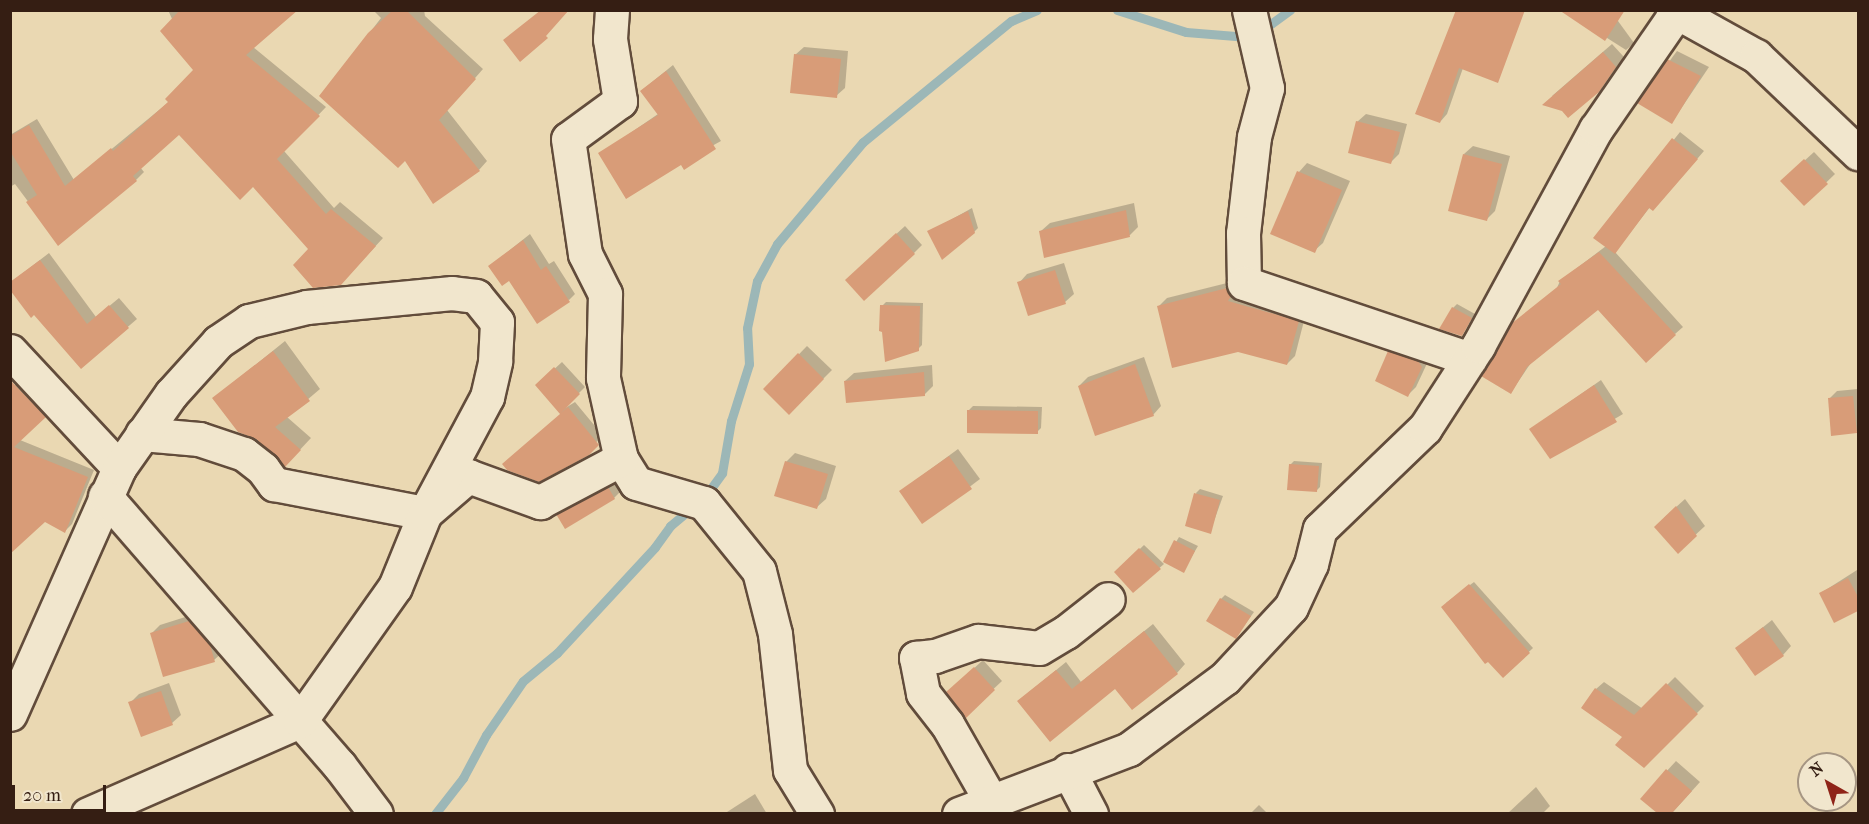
<!DOCTYPE html>
<html>
<head>
<meta charset="utf-8">
<style>
	body { margin:0 }
	#map { position:relative; width:1869px; height:824px; overflow:hidden; background:#ead8b2; font-family:"IM FELL French Canon",serif }
	div>[style] { position:absolute }
	.shadow>* { inset:0; background:#0003 }
	.stream>* { height:9px; margin:-4.5px; padding:0 4.5px; transform-origin:4.5px; border-radius:4.5px; background:#9cb7b7 }
	.building>* { inset:0; background:#d89c78 }
	.roads { filter:drop-shadow(2px 0 #624c3b) drop-shadow(-2px 0 #624c3b) drop-shadow(0 2px #624c3b) drop-shadow(0 -2px #624c3b) }
	.minor>* { height:33px; margin:-16.5px; padding:0 16.5px; transform-origin:16.5px; border-radius:16.5px; background:#f1e6cd }
	span { translate:-50% -50%; white-space:nowrap; text-align:center; line-height:1.15; -webkit-text-stroke:6px #f1e6cd; paint-order:stroke }
	.frame { position:absolute; inset:0; border:12px solid #351e13; pointer-events:none }
	.north { position:absolute; left:1797px; top:752px; width:60px; height:60px; box-sizing:border-box; background:#f1e6cd; border:2px solid #a69683; border-radius:50%; rotate:321deg; font-size:16px; font-weight:700; line-height:24px; text-align:center; color:#351e13 }
	.north::after { content:''; display:block; margin:auto; width:21px; height:27px; background:#8f2418; clip-path:polygon(50% 0,100% 100%,50% 72%,0 100%) }
	.scale { position:absolute; left:12px; top:785px; width:94px; height:27px; box-sizing:border-box; border:3px solid #351e13; border-top:0; padding-left:8px; font-size:18px; line-height:21px; white-space:nowrap; color:#351e13; -webkit-text-stroke:4px #f1e6cd; paint-order:stroke }
</style>
</head>
<body>
<div id="map">
	<div class="shadow">
		<div style="clip-path:polygon(168px 10px,291px 10px,253px 47px,326px 107px,284px 151px,334px 208px,340px 202px,383px 238px,349px 275px,310px 249px,253px 185px,179px 132px,140px 167px,144px 172px,136px 180px,59px 243px,15px 184px,10px 187px,10px 135px,37px 119px,74px 180px,170px 101px,195px 70px)"></div>
		<div style="clip-path:polygon(373px 10px,424px 10px,425px 16px,483px 69px,447px 110px,487px 161px,479px 170px,405px 159px,321px 96px,381px 18px)"></div>
		<div style="clip-path:polygon(1458px 10px,1463px 68px,1447px 114px,1440px 122px)"></div>
		<div style="clip-path:polygon(1563px 10px,1610px 10px,1634px 43px,1626px 50px)"></div>
		<div style="clip-path:polygon(1612px 44px,1624px 57px,1598px 91px,1552px 96px)"></div>
		<div style="clip-path:polygon(804px 47px,848px 51px,845px 88px,836px 96px,795px 55px)"></div>
		<div style="clip-path:polygon(1677px 51px,1709px 67px,1672px 122px,1639px 102px)"></div>
		<div style="clip-path:polygon(673px 65px,721px 141px,681px 163px,600px 154px,658px 114px,641px 91px)"></div>
		<div style="clip-path:polygon(1366px 114px,1407px 124px,1399px 154px,1391px 162px,1357px 122px)"></div>
		<div style="clip-path:polygon(1680px 132px,1704px 151px,1660px 202px,1650px 207px,1615px 252px,1683px 327px,1675px 334px,1598px 308px,1533px 360px,1511px 392px,1560px 281px,1606px 246px,1595px 238px)"></div>
		<div style="clip-path:polygon(1473px 146px,1510px 156px,1495px 211px,1487px 219px,1464px 154px)"></div>
		<div style="clip-path:polygon(1814px 152px,1835px 174px,1804px 204px,1791px 173px)"></div>
		<div style="clip-path:polygon(1307px 163px,1350px 181px,1323px 243px,1314px 251px,1272px 233px,1299px 172px)"></div>
		<div style="clip-path:polygon(1134px 203px,1138px 227px,1130px 235px,1041px 231px,1050px 223px)"></div>
		<div style="clip-path:polygon(972px 208px,978px 228px,974px 232px,929px 232px)"></div>
		<div style="clip-path:polygon(905px 226px,922px 245px,914px 253px,855px 272px)"></div>
		<div style="clip-path:polygon(530px 234px,549px 264px,554px 261px,575px 294px,569px 300px,509px 279px,490px 266px)"></div>
		<div style="clip-path:polygon(49px 253px,96px 317px,119px 298px,137px 319px,81px 367px,10px 283px)"></div>
		<div style="clip-path:polygon(1064px 263px,1074px 294px,1065px 302px,1019px 283px,1027px 274px)"></div>
		<div style="clip-path:polygon(1235px 281px,1306px 313px,1295px 356px,1287px 364px,1159px 306px,1167px 298px)"></div>
		<div style="clip-path:polygon(886px 302px,923px 303px,922px 345px,918px 349px,882px 306px)"></div>
		<div style="clip-path:polygon(1457px 304px,1475px 314px,1461px 335px,1453px 308px)"></div>
		<div style="clip-path:polygon(285px 341px,320px 389px,287px 417px,311px 438px,296px 454px,214px 398px)"></div>
		<div style="clip-path:polygon(1398px 344px,1430px 357px,1416px 387px,1408px 395px,1390px 352px)"></div>
		<div style="clip-path:polygon(807px 346px,832px 370px,789px 413px,765px 389px)"></div>
		<div style="clip-path:polygon(1144px 357px,1161px 406px,1153px 415px,1079px 386px,1088px 377px)"></div>
		<div style="clip-path:polygon(562px 362px,585px 387px,562px 410px,575px 402px,604px 437px,538px 480px,561px 414px,537px 385px)"></div>
		<div style="clip-path:polygon(932px 365px,933px 386px,924px 395px,845px 381px,854px 373px)"></div>
		<div style="clip-path:polygon(23px 378px,52px 409px,20px 440px,94px 470px,72px 524px,65px 531px,44px 520px,10px 552px,10px 390px)"></div>
		<div style="clip-path:polygon(1601px 380px,1623px 414px,1550px 457px,1531px 429px)"></div>
		<div style="clip-path:polygon(1858px 389px,1858px 431px,1833px 434px,1829px 399px,1837px 391px)"></div>
		<div style="clip-path:polygon(973px 406px,1042px 407px,1041px 428px,1037px 432px,969px 410px)"></div>
		<div style="clip-path:polygon(958px 449px,980px 479px,923px 522px,901px 491px)"></div>
		<div style="clip-path:polygon(795px 453px,836px 466px,826px 499px,817px 507px,786px 462px)"></div>
		<div style="clip-path:polygon(1294px 461px,1322px 463px,1320px 487px,1316px 491px,1290px 465px)"></div>
		<div style="clip-path:polygon(617px 480px,623px 489px,614px 498px,558px 515px)"></div>
		<div style="clip-path:polygon(1200px 489px,1223px 496px,1210px 532px,1196px 493px)"></div>
		<div style="clip-path:polygon(1685px 499px,1705px 526px,1678px 551px,1664px 518px)"></div>
		<div style="clip-path:polygon(1179px 537px,1198px 546px,1183px 571px,1165px 561px)"></div>
		<div style="clip-path:polygon(1144px 545px,1164px 564px,1133px 591px,1116px 572px)"></div>
		<div style="clip-path:polygon(1857px 570px,1858px 609px,1835px 621px,1821px 593px)"></div>
		<div style="clip-path:polygon(1474px 582px,1533px 648px,1503px 676px,1446px 603px)"></div>
		<div style="clip-path:polygon(1225px 595px,1254px 612px,1239px 633px,1221px 599px)"></div>
		<div style="clip-path:polygon(198px 613px,223px 652px,214px 660px,152px 633px,160px 625px)"></div>
		<div style="clip-path:polygon(1772px 620px,1791px 646px,1783px 655px,1737px 648px)"></div>
		<div style="clip-path:polygon(1153px 624px,1185px 664px,1177px 673px,1116px 687px,1028px 693px,1066px 662px,1081px 682px)"></div>
		<div style="clip-path:polygon(983px 660px,1002px 681px,966px 715px,957px 684px)"></div>
		<div style="clip-path:polygon(1675px 677px,1704px 706px,1644px 766px,1596px 689px,1604px 682px,1643px 709px)"></div>
		<div style="clip-path:polygon(169px 683px,181px 715px,172px 723px,130px 703px,139px 694px)"></div>
		<div style="clip-path:polygon(1676px 761px,1700px 782px,1671px 814px,1659px 814px,1642px 798px)"></div>
		<div style="clip-path:polygon(1536px 787px,1550px 806px,1542px 814px,1507px 814px)"></div>
		<div style="clip-path:polygon(755px 794px,767px 814px,725px 814px,727px 812px)"></div>
		<div style="clip-path:polygon(1259px 805px,1268px 814px,1250px 814px)"></div>
	</div>
	<div class="stream">
		<div style="left:1117px;top:10px;width:72px;rotate:17.7deg"></div>
		<div style="left:1186px;top:32px;width:62px;rotate:4.6deg"></div>
		<div style="left:1261px;top:31px;width:36px;rotate:-36deg"></div>
		<div style="left:704px;top:498px;width:31px;rotate:-54deg"></div>
		<div style="left:722px;top:473px;width:53px;rotate:-80.2deg"></div>
		<div style="left:731px;top:421px;width:60px;rotate:-72.5deg"></div>
		<div style="left:749px;top:364px;width:36px;rotate:-93deg"></div>
		<div style="left:747px;top:328px;width:48px;rotate:-78deg"></div>
		<div style="left:757px;top:281px;width:42px;rotate:-61.6deg"></div>
		<div style="left:777px;top:244px;width:133px;rotate:-49.9deg"></div>
		<div style="left:863px;top:142px;width:191px;rotate:-39.3deg"></div>
		<div style="left:1011px;top:21px;width:28px;rotate:-23deg"></div>
		<div style="left:435px;top:814px;width:46px;rotate:-52.1deg"></div>
		<div style="left:463px;top:778px;width:49px;rotate:-61.9deg"></div>
		<div style="left:486px;top:735px;width:65px;rotate:-55.6deg"></div>
		<div style="left:523px;top:681px;width:44px;rotate:-39.5deg"></div>
		<div style="left:557px;top:653px;width:144px;rotate:-47.2deg"></div>
		<div style="left:655px;top:547px;width:26px;rotate:-54deg"></div>
		<div style="left:670px;top:526px;width:31px;rotate:-40deg"></div>
	</div>
	<div class="building">
		<div style="clip-path:polygon(180px 10px,298px 10px,246px 55px,320px 116px,277px 159px,326px 214px,331px 209px,376px 246px,341px 285px,313px 288px,293px 265px,308px 249px,253px 187px,240px 200px,179px 135px,133px 176px,137px 181px,58px 246px,26px 202px,37px 195px,10px 151px,10px 136px,29px 125px,65px 186px,111px 148px,113px 151px,168px 102px,165px 99px,193px 70px,160px 31px)"></div>
		<div style="clip-path:polygon(393px 10px,406px 10px,476px 79px,439px 120px,480px 171px,433px 204px,405px 161px,398px 168px,319px 96px,368px 33px)"></div>
		<div style="clip-path:polygon(541px 10px,569px 10px,546px 36px,548px 38px,520px 62px,503px 40px)"></div>
		<div style="clip-path:polygon(1456px 10px,1525px 10px,1498px 83px,1459px 68px,1440px 123px,1415px 114px)"></div>
		<div style="clip-path:polygon(1559px 10px,1625px 10px,1605px 41px)"></div>
		<div style="clip-path:polygon(1603px 52px,1616px 67px,1599px 92px,1568px 118px,1562px 111px,1542px 105px)"></div>
		<div style="clip-path:polygon(794px 54px,841px 59px,837px 98px,790px 93px)"></div>
		<div style="clip-path:polygon(1667px 59px,1701px 76px,1672px 124px,1637px 103px)"></div>
		<div style="clip-path:polygon(666px 71px,716px 149px,684px 170px,681px 165px,626px 199px,598px 153px,658px 115px,640px 91px)"></div>
		<div style="clip-path:polygon(1356px 121px,1400px 132px,1391px 164px,1348px 153px)"></div>
		<div style="clip-path:polygon(1672px 138px,1698px 159px,1653px 211px,1649px 208px,1615px 254px,1593px 238px)"></div>
		<div style="clip-path:polygon(1463px 154px,1502px 164px,1487px 221px,1448px 211px)"></div>
		<div style="clip-path:polygon(1804px 159px,1828px 184px,1804px 206px,1780px 181px)"></div>
		<div style="clip-path:polygon(1297px 171px,1342px 190px,1315px 253px,1270px 234px)"></div>
		<div style="clip-path:polygon(1126px 210px,1130px 237px,1044px 258px,1039px 231px)"></div>
		<div style="clip-path:polygon(968px 211px,975px 233px,942px 260px,927px 231px)"></div>
		<div style="clip-path:polygon(896px 233px,915px 254px,864px 301px,845px 280px)"></div>
		<div style="clip-path:polygon(523px 240px,541px 270px,546px 266px,570px 302px,537px 324px,509px 281px,502px 286px,488px 266px)"></div>
		<div style="clip-path:polygon(1599px 252px,1676px 335px,1646px 363px,1598px 310px,1527px 367px,1511px 394px,1481px 376px,1511px 324px,1561px 284px,1558px 281px)"></div>
		<div style="clip-path:polygon(40px 260px,87px 324px,109px 305px,129px 328px,81px 369px,34px 315px,31px 318px,10px 290px,10px 282px)"></div>
		<div style="clip-path:polygon(1055px 270px,1066px 304px,1028px 316px,1017px 282px)"></div>
		<div style="clip-path:polygon(1227px 288px,1231px 296px,1228px 301px,1299px 321px,1287px 365px,1238px 352px,1172px 368px,1157px 306px)"></div>
		<div style="clip-path:polygon(880px 305px,920px 306px,919px 351px,885px 362px,882px 332px,879px 331px)"></div>
		<div style="clip-path:polygon(1452px 307px,1472px 318px,1462px 336px,1439px 329px)"></div>
		<div style="clip-path:polygon(273px 351px,310px 401px,275px 427px,301px 450px,285px 467px,256px 439px,238px 432px,212px 398px)"></div>
		<div style="clip-path:polygon(1388px 351px,1418px 361px,1422px 367px,1408px 397px,1375px 381px)"></div>
		<div style="clip-path:polygon(798px 353px,824px 379px,789px 415px,763px 389px)"></div>
		<div style="clip-path:polygon(1135px 364px,1154px 416px,1095px 436px,1078px 386px)"></div>
		<div style="clip-path:polygon(554px 367px,580px 394px,561px 413px,568px 407px,599px 445px,589px 455px,539px 482px,507px 470px,502px 464px,560px 414px,535px 385px)"></div>
		<div style="clip-path:polygon(924px 372px,925px 396px,846px 403px,844px 381px)"></div>
		<div style="clip-path:polygon(10px 380px,46px 417px,14px 447px,88px 477px,65px 533px,45px 522px,10px 554px)"></div>
		<div style="clip-path:polygon(1594px 385px,1617px 422px,1550px 459px,1529px 429px)"></div>
		<div style="clip-path:polygon(1853px 396px,1857px 433px,1831px 436px,1828px 398px)"></div>
		<div style="clip-path:polygon(967px 410px,1038px 411px,1038px 434px,967px 433px)"></div>
		<div style="clip-path:polygon(949px 456px,972px 489px,922px 524px,899px 491px)"></div>
		<div style="clip-path:polygon(785px 461px,828px 474px,817px 509px,774px 496px)"></div>
		<div style="clip-path:polygon(1289px 464px,1319px 466px,1317px 492px,1287px 490px)"></div>
		<div style="clip-path:polygon(608px 487px,615px 499px,565px 529px,556px 514px)"></div>
		<div style="clip-path:polygon(1194px 493px,1220px 500px,1211px 534px,1185px 526px)"></div>
		<div style="clip-path:polygon(1676px 506px,1697px 536px,1678px 554px,1654px 527px)"></div>
		<div style="clip-path:polygon(1174px 540px,1195px 551px,1184px 573px,1163px 562px)"></div>
		<div style="clip-path:polygon(1139px 548px,1161px 569px,1133px 593px,1114px 572px)"></div>
		<div style="clip-path:polygon(1848px 578px,1858px 597px,1858px 611px,1834px 623px,1819px 593px)"></div>
		<div style="clip-path:polygon(1469px 584px,1530px 653px,1503px 678px,1488px 662px,1485px 664px,1441px 607px)"></div>
		<div style="clip-path:polygon(1220px 598px,1251px 616px,1236px 639px,1206px 621px)"></div>
		<div style="clip-path:polygon(189px 621px,210px 645px,215px 662px,163px 677px,150px 633px)"></div>
		<div style="clip-path:polygon(1763px 627px,1784px 656px,1755px 676px,1735px 648px)"></div>
		<div style="clip-path:polygon(1144px 631px,1178px 674px,1132px 710px,1115px 689px,1050px 742px,1017px 701px,1056px 670px,1072px 689px)"></div>
		<div style="clip-path:polygon(974px 667px,995px 690px,966px 718px,946px 692px)"></div>
		<div style="clip-path:polygon(1666px 683px,1698px 714px,1644px 768px,1615px 745px,1622px 737px,1581px 708px,1595px 688px,1634px 715px)"></div>
		<div style="clip-path:polygon(161px 691px,173px 725px,141px 737px,128px 702px)"></div>
		<div style="clip-path:polygon(1666px 769px,1692px 791px,1672px 813px,1657px 813px,1640px 799px)"></div>
	</div>
	<div class="roads">
		<div class="minor">
			<div style="left:612px;top:10px;width:29px;rotate:94deg"></div>
			<div style="left:610px;top:39px;width:63px;rotate:80.8deg"></div>
			<div style="left:620px;top:101px;width:64px;rotate:143.8deg"></div>
			<div style="left:568px;top:139px;width:116px;rotate:81.6deg"></div>
			<div style="left:585px;top:254px;width:45px;rotate:63.4deg"></div>
			<div style="left:605px;top:294px;width:84px;rotate:91.4deg"></div>
			<div style="left:603px;top:378px;width:83px;rotate:77.5deg"></div>
			<div style="left:621px;top:459px;width:28px;rotate:58deg"></div>
			<div style="left:636px;top:483px;width:71px;rotate:16.4deg"></div>
			<div style="left:704px;top:503px;width:87px;rotate:51deg"></div>
			<div style="left:759px;top:571px;width:65px;rotate:75.7deg"></div>
			<div style="left:775px;top:634px;width:137px;rotate:83.7deg"></div>
			<div style="left:790px;top:770px;width:52px;rotate:58.5deg"></div>
			<div style="left:1249px;top:10px;width:80px;rotate:77deg"></div>
			<div style="left:1267px;top:88px;width:51px;rotate:104.9deg"></div>
			<div style="left:1254px;top:137px;width:97px;rotate:96.5deg"></div>
			<div style="left:1243px;top:233px;width:50px;rotate:88.9deg"></div>
			<div style="left:1244px;top:283px;width:238px;rotate:18.6deg"></div>
			<div style="left:1673px;top:10px;width:95px;rotate:29deg"></div>
			<div style="left:1756px;top:56px;width:141px;rotate:43.6deg"></div>
			<div style="left:10px;top:351px;width:160px;rotate:47deg"></div>
			<div style="left:119px;top:468px;width:269px;rotate:113.9deg"></div>
			<div style="left:142px;top:434px;width:57px;rotate:5deg"></div>
			<div style="left:199px;top:439px;width:47px;rotate:18.4deg"></div>
			<div style="left:244px;top:454px;width:24px;rotate:38deg"></div>
			<div style="left:263px;top:469px;width:19px;rotate:54deg"></div>
			<div style="left:274px;top:484px;width:154px;rotate:10.9deg"></div>
			<div style="left:425px;top:513px;width:57px;rotate:-40.7deg"></div>
			<div style="left:468px;top:476px;width:77px;rotate:19.9deg"></div>
			<div style="left:540px;top:502px;width:92px;rotate:-28deg"></div>
			<div style="left:105px;top:496px;width:357px;rotate:49deg"></div>
			<div style="left:339px;top:765px;width:61px;rotate:52.9deg"></div>
			<div style="left:1068px;top:770px;width:50px;rotate:62.4deg"></div>
			<div style="left:991px;top:801px;width:89px;rotate:-119.7deg"></div>
			<div style="left:947px;top:724px;width:39px;rotate:-128deg"></div>
			<div style="left:923px;top:693px;width:36px;rotate:-101deg"></div>
			<div style="left:916px;top:658px;width:19px;rotate:-6deg"></div>
			<div style="left:935px;top:656px;width:46px;rotate:-19.2deg"></div>
			<div style="left:978px;top:641px;width:61px;rotate:6.5deg"></div>
			<div style="left:1039px;top:648px;width:31px;rotate:-31deg"></div>
			<div style="left:1066px;top:632px;width:53px;rotate:-38.2deg"></div>
			<div style="left:88px;top:814px;width:232px;rotate:-23.7deg"></div>
			<div style="left:300px;top:721px;width:164px;rotate:-54.7deg"></div>
			<div style="left:395px;top:587px;width:80px;rotate:-67.9deg"></div>
			<div style="left:425px;top:513px;width:132px;rotate:-61.9deg"></div>
			<div style="left:487px;top:397px;width:37px;rotate:-77deg"></div>
			<div style="left:495px;top:361px;width:39px;rotate:-87deg"></div>
			<div style="left:497px;top:322px;width:33px;rotate:-129deg"></div>
			<div style="left:476px;top:296px;width:24px;rotate:-173deg"></div>
			<div style="left:452px;top:293px;width:146px;rotate:174.5deg"></div>
			<div style="left:307px;top:307px;width:60px;rotate:166.4deg"></div>
			<div style="left:249px;top:321px;width:37px;rotate:146deg"></div>
			<div style="left:218px;top:342px;width:70px;rotate:132.1deg"></div>
			<div style="left:171px;top:394px;width:90px;rotate:125.1deg"></div>
			<div style="left:959px;top:814px;width:182px;rotate:-20.9deg"></div>
			<div style="left:1129px;top:749px;width:119px;rotate:-36.5deg"></div>
			<div style="left:1225px;top:678px;width:97px;rotate:-47.1deg"></div>
			<div style="left:1291px;top:607px;width:47px;rotate:-65.1deg"></div>
			<div style="left:1311px;top:564px;width:36px;rotate:-76deg"></div>
			<div style="left:1320px;top:529px;width:146px;rotate:-43.9deg"></div>
			<div style="left:1425px;top:428px;width:98px;rotate:-57.1deg"></div>
			<div style="left:1478px;top:346px;width:247px;rotate:-61.5deg"></div>
			<div style="left:1596px;top:129px;width:141px;rotate:-55.4deg"></div>
		</div>
	</div>
	<div class="frame"></div>
	<div class="north">N</div>
	<div class="scale">20 m</div>
</div>
</body>
</html>
